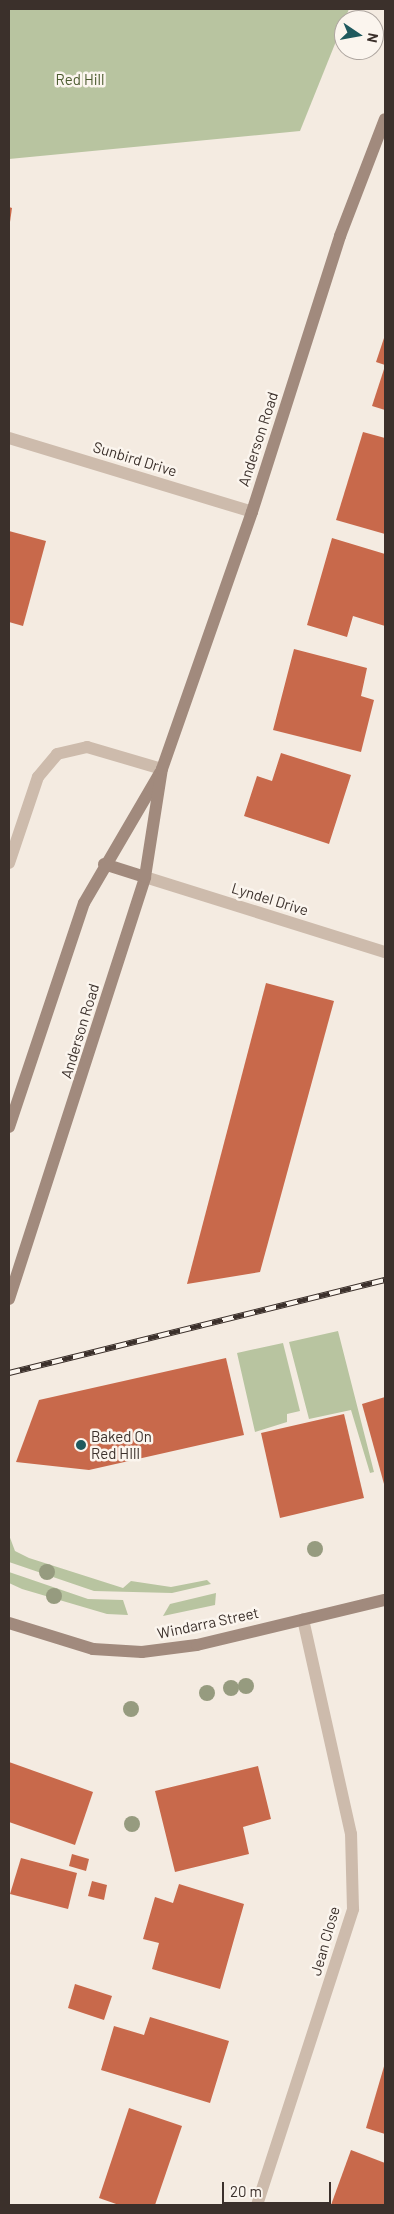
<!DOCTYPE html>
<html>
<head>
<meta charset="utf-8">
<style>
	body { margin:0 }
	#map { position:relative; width:394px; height:2214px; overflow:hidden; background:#f4ebe1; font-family:Barlow,sans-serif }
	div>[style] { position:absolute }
	.green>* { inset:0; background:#b8c4a0 }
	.building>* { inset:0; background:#c8694b }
	.lane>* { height:12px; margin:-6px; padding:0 6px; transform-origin:6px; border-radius:6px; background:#cdbbac }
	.street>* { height:12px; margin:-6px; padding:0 6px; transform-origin:6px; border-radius:6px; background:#cdbbac }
	.secondary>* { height:12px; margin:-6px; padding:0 6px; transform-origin:6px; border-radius:6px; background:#a18a7d }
	.rail>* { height:5.5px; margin-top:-2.75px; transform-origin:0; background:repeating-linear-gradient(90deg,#fbf5ee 0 11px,#3b302b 0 22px); box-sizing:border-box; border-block:1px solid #3b302b }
	.trees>* { width:16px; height:16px; margin:-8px; border-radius:50%; background:#969b7f }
	.dots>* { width:14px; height:14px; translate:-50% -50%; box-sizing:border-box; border:2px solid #fbf5ee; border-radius:50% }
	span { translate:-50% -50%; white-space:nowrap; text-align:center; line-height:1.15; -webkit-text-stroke:5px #fbf5ee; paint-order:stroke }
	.park-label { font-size:15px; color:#4a5a2e }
	.street-label { font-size:15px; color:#3b302b }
	.poi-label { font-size:15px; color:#3b302b }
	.left { translate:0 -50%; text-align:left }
	.frame { position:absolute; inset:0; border:10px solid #3b302b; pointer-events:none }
	.north { position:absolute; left:334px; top:10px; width:50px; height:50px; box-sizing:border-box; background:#fbf5ee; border:1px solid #aea6a0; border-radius:50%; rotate:102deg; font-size:14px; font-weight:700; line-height:20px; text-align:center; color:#3b302b }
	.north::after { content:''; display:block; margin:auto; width:18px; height:22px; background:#1f5a5e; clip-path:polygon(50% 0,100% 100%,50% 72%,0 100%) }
	.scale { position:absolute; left:222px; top:2182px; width:109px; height:22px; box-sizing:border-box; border:2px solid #3b302b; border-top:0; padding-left:6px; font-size:15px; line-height:18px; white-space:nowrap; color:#3b302b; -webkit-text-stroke:4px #fbf5ee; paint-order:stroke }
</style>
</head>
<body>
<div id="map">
	<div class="green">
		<div style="clip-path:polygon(9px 9px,349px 9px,300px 131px,9px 159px)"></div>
		<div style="clip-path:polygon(338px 1331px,374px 1472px,370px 1473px,351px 1410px,309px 1419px,289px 1342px)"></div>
		<div style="clip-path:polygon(283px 1343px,300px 1411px,287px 1414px,287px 1422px,255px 1432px,237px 1353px)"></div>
		<div style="clip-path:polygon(9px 1535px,15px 1551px,29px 1558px,123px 1588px,131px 1581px,171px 1587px,207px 1580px,211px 1584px,172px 1593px,94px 1591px,9px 1562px)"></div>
		<div style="clip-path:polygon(9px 1572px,88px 1599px,123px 1600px,128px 1615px,107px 1614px,22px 1589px,9px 1583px)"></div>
		<div style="clip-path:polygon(216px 1593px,215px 1605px,163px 1616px,170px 1604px)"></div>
	</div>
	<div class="building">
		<div style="clip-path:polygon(9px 207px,12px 208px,10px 222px,9px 222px)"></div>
		<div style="clip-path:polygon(385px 335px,385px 365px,376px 362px)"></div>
		<div style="clip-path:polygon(385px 366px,385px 410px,372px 406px)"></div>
		<div style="clip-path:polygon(363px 432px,385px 438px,385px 534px,336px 520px)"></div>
		<div style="clip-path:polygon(9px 531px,46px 541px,23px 626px,9px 622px)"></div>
		<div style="clip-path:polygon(332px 538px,385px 554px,385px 626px,353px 616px,347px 637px,307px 625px)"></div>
		<div style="clip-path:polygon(294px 649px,367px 668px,361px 696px,374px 700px,361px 752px,273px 730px)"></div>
		<div style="clip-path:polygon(281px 753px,351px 775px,329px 844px,244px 816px,257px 776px,272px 781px)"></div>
		<div style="clip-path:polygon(266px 983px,334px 1001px,260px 1272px,187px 1284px)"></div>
		<div style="clip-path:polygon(226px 1358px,244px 1435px,89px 1470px,16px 1462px,39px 1400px)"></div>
		<div style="clip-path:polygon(385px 1397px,385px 1483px,384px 1484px,362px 1404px)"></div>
		<div style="clip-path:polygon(344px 1414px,364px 1498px,280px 1518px,261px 1433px)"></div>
		<div style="clip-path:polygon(9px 1762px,93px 1792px,75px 1845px,9px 1822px)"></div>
		<div style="clip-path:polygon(258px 1766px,271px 1819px,243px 1827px,249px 1854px,175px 1872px,155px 1791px)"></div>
		<div style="clip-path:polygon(72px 1854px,89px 1859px,86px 1871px,69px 1866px)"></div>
		<div style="clip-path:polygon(21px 1858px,77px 1873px,68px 1909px,10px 1894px)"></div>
		<div style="clip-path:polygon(92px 1881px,107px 1885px,104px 1900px,88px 1896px)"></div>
		<div style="clip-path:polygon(179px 1884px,244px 1904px,220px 1989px,152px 1969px,159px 1943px,143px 1939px,155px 1897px,173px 1903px)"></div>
		<div style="clip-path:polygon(75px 1984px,112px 1996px,104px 2020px,68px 2008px)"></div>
		<div style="clip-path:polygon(150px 2017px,229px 2041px,210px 2103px,101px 2070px,114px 2026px,144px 2035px)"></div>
		<div style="clip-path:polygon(385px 2063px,385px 2134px,366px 2128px)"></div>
		<div style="clip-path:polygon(129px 2108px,182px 2126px,155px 2205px,119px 2205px,99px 2198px)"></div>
		<div style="clip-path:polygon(351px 2150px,385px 2163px,385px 2205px,331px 2205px)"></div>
	</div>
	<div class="lane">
		<div style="left:9px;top:863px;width:91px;rotate:-71.4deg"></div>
		<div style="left:38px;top:777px;width:30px;rotate:-50deg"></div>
		<div style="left:57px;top:754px;width:31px;rotate:-13deg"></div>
		<div style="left:87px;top:747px;width:78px;rotate:16.3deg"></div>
	</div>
	<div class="street">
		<div style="left:9px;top:438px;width:254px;rotate:16.9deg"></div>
		<div style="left:145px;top:877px;width:251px;rotate:17.4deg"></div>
		<div style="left:257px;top:2205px;width:311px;rotate:-72deg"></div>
		<div style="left:353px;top:1909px;width:75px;rotate:-91.5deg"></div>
		<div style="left:351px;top:1834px;width:220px;rotate:-102.6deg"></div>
	</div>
	<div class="secondary">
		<div style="left:104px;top:864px;width:43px;rotate:17.6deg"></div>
		<div style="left:9px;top:1127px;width:236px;rotate:-71.5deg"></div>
		<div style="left:84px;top:903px;width:151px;rotate:-59.7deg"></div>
		<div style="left:9px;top:1299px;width:443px;rotate:-72.1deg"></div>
		<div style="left:145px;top:877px;width:109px;rotate:-81.1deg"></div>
		<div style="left:162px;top:769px;width:272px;rotate:-70.7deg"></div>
		<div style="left:252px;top:512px;width:290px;rotate:-72.3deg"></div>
		<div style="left:340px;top:236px;width:125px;rotate:-69deg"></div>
		<div style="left:9px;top:1623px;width:88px;rotate:17.2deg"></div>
		<div style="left:93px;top:1649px;width:49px;rotate:3.5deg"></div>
		<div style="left:142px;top:1652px;width:55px;rotate:-7.3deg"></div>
		<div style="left:197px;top:1645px;width:193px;rotate:-13.5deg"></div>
	</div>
	<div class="rail">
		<div style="left:9px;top:1373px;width:387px;rotate:-13.9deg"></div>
	</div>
	<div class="trees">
		<div style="left:315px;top:1549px"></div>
		<div style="left:47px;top:1572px"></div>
		<div style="left:54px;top:1596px"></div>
		<div style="left:246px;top:1686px"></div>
		<div style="left:231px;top:1688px"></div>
		<div style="left:207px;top:1693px"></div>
		<div style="left:131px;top:1709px"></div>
		<div style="left:132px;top:1824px"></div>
	</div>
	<div class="dots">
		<div style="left:81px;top:1445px;background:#1f5a5e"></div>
	</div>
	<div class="park-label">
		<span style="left:80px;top:80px">Red Hill</span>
	</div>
	<div class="street-label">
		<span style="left:258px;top:439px;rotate:-72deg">Anderson Road</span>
		<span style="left:135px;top:459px;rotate:17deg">Sunbird Drive</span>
		<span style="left:270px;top:899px;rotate:17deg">Lyndel Drive</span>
		<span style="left:80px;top:1031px;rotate:-73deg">Anderson Road</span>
		<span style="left:208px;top:1623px;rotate:-12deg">Windarra Street</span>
		<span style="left:325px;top:1941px;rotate:-74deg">Jean Close</span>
	</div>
	<div class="poi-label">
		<span class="left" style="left:91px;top:1445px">Baked On<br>Red HIll</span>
	</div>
	<div class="frame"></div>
	<div class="north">N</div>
	<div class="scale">20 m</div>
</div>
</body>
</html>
